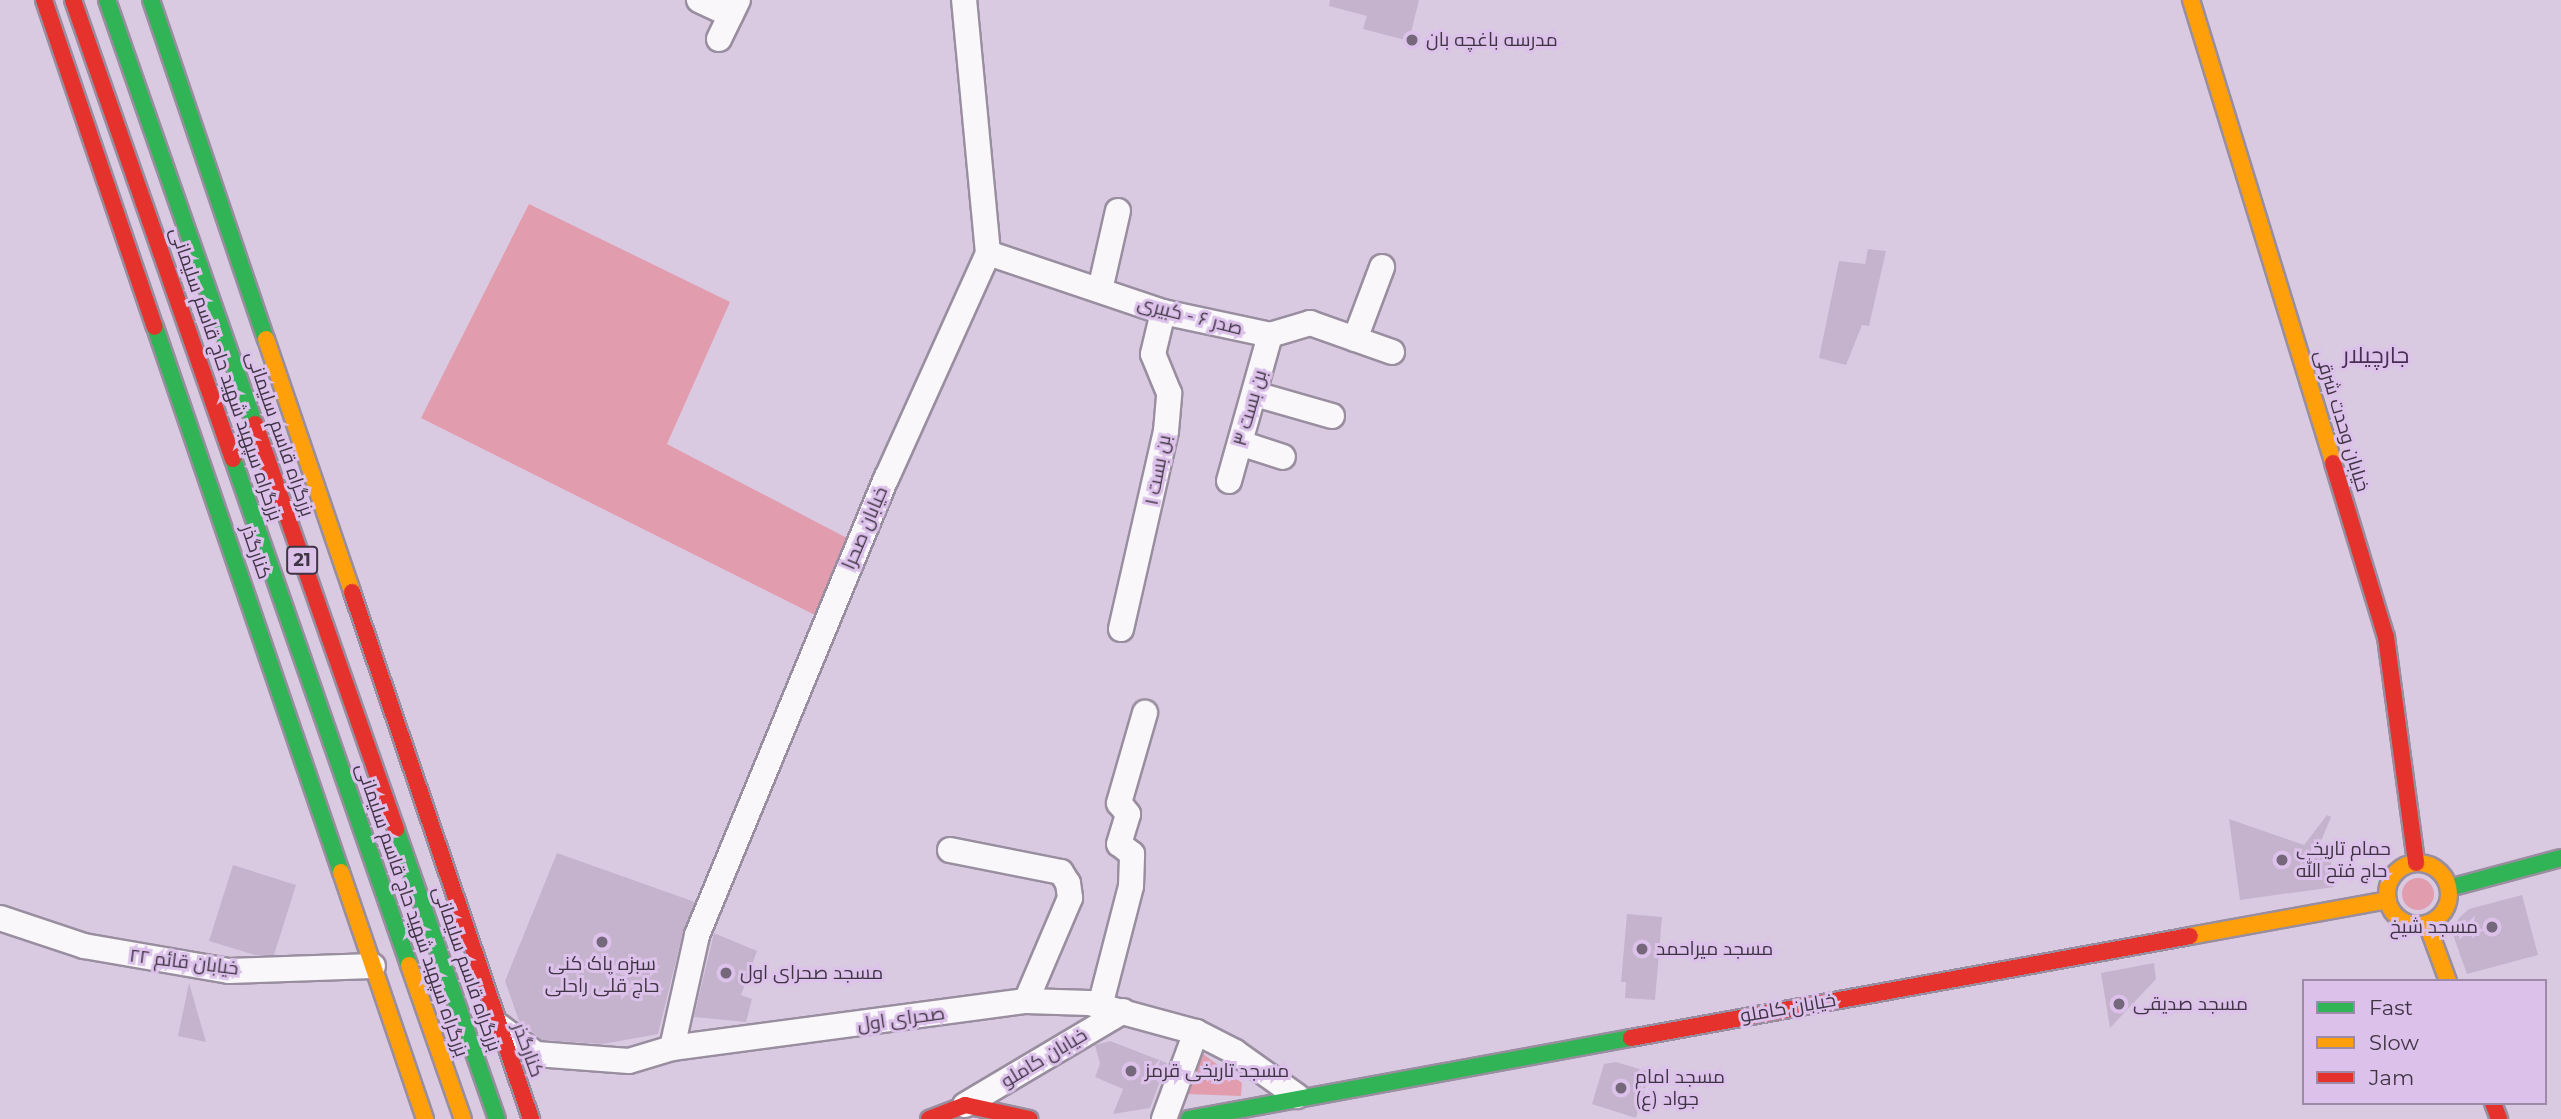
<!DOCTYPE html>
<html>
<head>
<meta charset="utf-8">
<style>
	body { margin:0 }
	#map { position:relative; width:2561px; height:1119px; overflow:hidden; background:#d9cae1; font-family:Montserrat,Cairo,sans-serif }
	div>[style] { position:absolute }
	.green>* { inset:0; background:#e19dae }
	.round { border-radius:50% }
	.building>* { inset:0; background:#c5b3ce }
	.roads { filter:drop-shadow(2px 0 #998e9f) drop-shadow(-2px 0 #998e9f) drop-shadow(0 2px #998e9f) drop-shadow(0 -2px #998e9f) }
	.street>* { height:24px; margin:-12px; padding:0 12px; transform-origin:12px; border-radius:12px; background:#f9f7fa }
	.fast>* { height:16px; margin:-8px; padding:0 8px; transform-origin:8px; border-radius:8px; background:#30b455 }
	.slow>* { height:16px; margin:-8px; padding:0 8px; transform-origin:8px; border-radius:8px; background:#ff9f0a }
	.slow>.ring { margin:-8px; padding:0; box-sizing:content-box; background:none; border:16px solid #ff9f0a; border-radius:50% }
	.jam>* { height:16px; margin:-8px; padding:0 8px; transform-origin:8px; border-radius:8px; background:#e5322d }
	.dots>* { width:19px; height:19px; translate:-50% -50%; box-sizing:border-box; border:4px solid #dcc1ea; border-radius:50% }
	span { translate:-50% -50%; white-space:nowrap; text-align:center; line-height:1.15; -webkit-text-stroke:6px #dcc1ea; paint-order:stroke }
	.shield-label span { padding:2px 5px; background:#dcc1ea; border:2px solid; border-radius:5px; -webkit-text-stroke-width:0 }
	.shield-label { font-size:18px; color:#3f3444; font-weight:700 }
	.poi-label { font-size:19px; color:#3f3444 }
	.left { translate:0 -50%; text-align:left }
	.right { translate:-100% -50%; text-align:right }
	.street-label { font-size:19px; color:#3f3444 }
	.quarter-label { font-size:23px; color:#462f51 }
	.legend { position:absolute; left:2302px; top:979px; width:245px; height:126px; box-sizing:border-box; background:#dcc1ea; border:2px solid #9d89a8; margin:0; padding:9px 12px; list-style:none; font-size:21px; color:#3f3444 }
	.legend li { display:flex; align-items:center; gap:14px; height:35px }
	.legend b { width:35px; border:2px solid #9d89a8 }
</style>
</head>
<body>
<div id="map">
	<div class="green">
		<div style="clip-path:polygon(529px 204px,730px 302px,667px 444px,847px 538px,815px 615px,421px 418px)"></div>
		<div class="round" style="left:2402px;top:878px;width:32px;height:32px"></div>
		<div style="clip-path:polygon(1202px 1053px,1242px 1083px,1241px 1096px,1187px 1094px)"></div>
	</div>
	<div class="building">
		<div style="clip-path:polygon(1330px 0,1419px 0,1409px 41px,1363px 29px,1367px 16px,1329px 6px)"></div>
		<div style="clip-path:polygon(1868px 249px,1886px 251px,1869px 326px,1862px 325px,1846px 365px,1819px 358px,1839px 261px,1865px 264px)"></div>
		<div style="clip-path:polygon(2327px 815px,2331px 817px,2317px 851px,2330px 856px,2334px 887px,2240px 900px,2229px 819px,2304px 845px)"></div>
		<div style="clip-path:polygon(557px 853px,695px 902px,683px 932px,658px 1034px,603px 1044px,542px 1040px,519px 1021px,505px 981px)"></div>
		<div style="clip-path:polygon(233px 865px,296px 885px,274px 955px,255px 955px,209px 941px)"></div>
		<div style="clip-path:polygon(2522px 895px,2538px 955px,2467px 974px,2452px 932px,2459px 918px,2469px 909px)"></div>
		<div style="clip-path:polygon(1627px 914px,1662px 917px,1655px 1000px,1625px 998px,1626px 982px,1621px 982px)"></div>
		<div style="clip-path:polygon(714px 933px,757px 951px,741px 995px,752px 999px,746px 1022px,694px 1017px)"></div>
		<div style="clip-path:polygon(2154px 963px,2156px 979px,2110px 1028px,2101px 973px)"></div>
		<div style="clip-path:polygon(189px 983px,206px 1042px,178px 1036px)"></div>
		<div style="clip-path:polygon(1110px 1041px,1167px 1063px,1150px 1108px,1113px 1114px,1123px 1089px,1095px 1077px,1100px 1064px,1095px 1045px)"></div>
		<div style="clip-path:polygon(1616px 1062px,1650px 1072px,1636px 1118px,1592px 1104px,1604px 1064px)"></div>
	</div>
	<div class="roads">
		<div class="street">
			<div style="left:699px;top:0;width:35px;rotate:25deg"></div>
			<div style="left:719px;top:39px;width:43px;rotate:-64deg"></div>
			<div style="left:988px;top:253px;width:185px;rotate:18.6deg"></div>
			<div style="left:1163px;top:312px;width:109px;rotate:12.1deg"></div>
			<div style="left:1270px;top:335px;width:42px;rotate:-16.7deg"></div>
			<div style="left:1310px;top:323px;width:87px;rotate:19.5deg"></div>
			<div style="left:1100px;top:290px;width:81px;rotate:-77.2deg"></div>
			<div style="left:1355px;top:339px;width:77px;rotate:-69.4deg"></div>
			<div style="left:1255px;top:394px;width:80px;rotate:15.9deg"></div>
			<div style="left:1240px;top:443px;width:45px;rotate:18deg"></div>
			<div style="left:1229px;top:481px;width:152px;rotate:-74.3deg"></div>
			<div style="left:1121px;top:629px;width:203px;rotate:-77.2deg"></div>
			<div style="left:1166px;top:431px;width:38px;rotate:-85deg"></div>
			<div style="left:1169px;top:393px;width:42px;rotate:-112.3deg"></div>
			<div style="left:1153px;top:354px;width:43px;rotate:-76.6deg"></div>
			<div style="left:950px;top:850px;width:113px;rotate:11.2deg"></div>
			<div style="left:1061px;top:872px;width:13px;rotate:58deg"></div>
			<div style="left:1068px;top:883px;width:15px;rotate:82deg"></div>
			<div style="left:1070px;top:898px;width:112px;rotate:113.1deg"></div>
			<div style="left:0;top:918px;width:89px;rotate:18.4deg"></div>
			<div style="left:84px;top:946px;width:147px;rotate:9.8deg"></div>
			<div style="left:229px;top:971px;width:144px;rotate:-2deg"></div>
			<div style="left:1100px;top:1006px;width:124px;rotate:-75.5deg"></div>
			<div style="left:1131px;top:886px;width:32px;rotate:-88deg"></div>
			<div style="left:1132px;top:854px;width:16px;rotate:-142deg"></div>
			<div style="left:1119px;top:844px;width:31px;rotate:-73deg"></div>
			<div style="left:1128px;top:814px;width:14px;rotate:-129deg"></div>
			<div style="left:1119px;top:803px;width:94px;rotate:-73.9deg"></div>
			<div style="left:499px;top:1026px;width:46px;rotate:37.1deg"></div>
			<div style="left:536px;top:1054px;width:93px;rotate:4.3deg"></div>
			<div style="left:629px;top:1061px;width:45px;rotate:-16.8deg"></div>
			<div style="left:672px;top:1048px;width:357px;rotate:-7.6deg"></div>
			<div style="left:1026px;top:1001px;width:63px;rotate:1.8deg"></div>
			<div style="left:1089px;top:1003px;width:111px;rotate:15.2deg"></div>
			<div style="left:1196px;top:1032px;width:44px;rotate:27.1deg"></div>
			<div style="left:1235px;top:1052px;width:76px;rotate:35.4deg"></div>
			<div style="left:672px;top:1048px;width:116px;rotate:-77.5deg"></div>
			<div style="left:697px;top:935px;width:496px;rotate:-67.5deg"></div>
			<div style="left:887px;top:477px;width:246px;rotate:-65.7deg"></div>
			<div style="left:988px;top:253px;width:254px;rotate:-95.4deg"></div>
			<div style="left:965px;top:1105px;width:184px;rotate:-30.7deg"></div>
			<div style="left:1164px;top:1119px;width:93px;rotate:-69.8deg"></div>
		</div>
		<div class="fast">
			<div style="left:107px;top:0;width:449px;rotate:70.8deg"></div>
			<div style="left:151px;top:0;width:358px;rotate:71.3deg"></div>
			<div style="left:155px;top:327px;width:576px;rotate:71.16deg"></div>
			<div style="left:233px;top:459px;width:536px;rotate:70.82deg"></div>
			<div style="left:396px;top:829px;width:307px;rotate:70.8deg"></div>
			<div style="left:2449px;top:888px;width:116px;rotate:-15deg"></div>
			<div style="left:1189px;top:1119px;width:449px;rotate:-10.4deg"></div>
		</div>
		<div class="slow">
			<div style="left:2191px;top:0;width:484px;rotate:72.9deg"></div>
			<div style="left:266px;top:339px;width:267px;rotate:71.2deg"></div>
			<div class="ring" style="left:2387px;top:863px;width:46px;height:46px"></div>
			<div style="left:341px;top:872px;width:261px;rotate:71.2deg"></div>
			<div style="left:2427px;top:924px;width:61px;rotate:69.8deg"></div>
			<div style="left:2190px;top:936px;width:201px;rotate:-10.3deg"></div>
			<div style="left:409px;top:965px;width:163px;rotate:70.7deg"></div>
		</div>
		<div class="jam">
			<div style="left:44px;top:0;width:345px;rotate:71.3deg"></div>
			<div style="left:73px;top:0;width:486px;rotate:70.8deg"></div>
			<div style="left:255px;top:424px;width:429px;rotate:70.8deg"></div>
			<div style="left:2333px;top:463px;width:182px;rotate:73.1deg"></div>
			<div style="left:2386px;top:637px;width:228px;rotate:82.4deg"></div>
			<div style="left:352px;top:592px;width:557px;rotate:71.24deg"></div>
			<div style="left:1631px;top:1038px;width:568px;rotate:-10.34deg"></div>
			<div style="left:2493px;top:1103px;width:17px;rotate:69deg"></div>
			<div style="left:929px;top:1119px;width:39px;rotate:-21deg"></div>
			<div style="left:965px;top:1105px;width:66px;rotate:12.2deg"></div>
		</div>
	</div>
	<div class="dots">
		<div style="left:1412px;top:40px;background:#75687b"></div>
		<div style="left:2282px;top:860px;background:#75687b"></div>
		<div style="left:2492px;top:927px;background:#75687b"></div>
		<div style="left:602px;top:942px;background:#75687b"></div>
		<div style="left:1642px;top:949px;background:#75687b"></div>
		<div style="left:726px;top:973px;background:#75687b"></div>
		<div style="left:2119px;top:1004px;background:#75687b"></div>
		<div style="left:1131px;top:1071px;background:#75687b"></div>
		<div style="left:1621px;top:1088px;background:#75687b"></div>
	</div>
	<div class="shield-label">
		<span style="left:302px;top:560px">21</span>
	</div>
	<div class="poi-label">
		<span class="left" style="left:1426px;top:40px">مدرسه باغچه بان</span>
		<span class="left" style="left:2296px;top:860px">حمام تاریخی<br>حاج فتح الله</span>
		<span class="right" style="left:2478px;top:927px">مسجد شیخ</span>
		<span class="left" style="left:1656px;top:949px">مسجد میراحمد</span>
		<span style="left:602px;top:975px">سبزه پاک کنی<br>حاج قلی راحلی</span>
		<span class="left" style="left:740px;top:973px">مسجد صحرای اول</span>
		<span class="left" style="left:2133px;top:1004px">مسجد صدیقی</span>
		<span class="left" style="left:1145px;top:1071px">مسجد تاریخی قرمز</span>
		<span class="left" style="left:1635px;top:1088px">مسجد امام<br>جواد (ع)</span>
	</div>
	<div class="street-label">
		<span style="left:1190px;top:316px;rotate:14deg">صدر ۶ - کبیری</span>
		<span style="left:226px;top:374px;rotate:71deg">بزرگراه سپهبد شهید حاج قاسم سلیمانی</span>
		<span style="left:1250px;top:408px;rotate:-74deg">بن بست ۳</span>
		<span style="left:2342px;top:421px;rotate:73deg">خیابان وحدت شرقی</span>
		<span style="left:280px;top:434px;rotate:71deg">بزرگراه قاسم سلیمانی</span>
		<span style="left:1158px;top:470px;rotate:-79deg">بن بست ۱</span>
		<span style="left:865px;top:528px;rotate:-67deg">خیابان صحرا</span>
		<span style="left:256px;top:552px;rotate:71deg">کنارگذر</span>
		<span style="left:412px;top:910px;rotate:71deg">بزرگراه سپهبد شهید حاج قاسم سلیمانی</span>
		<span style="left:184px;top:962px;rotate:7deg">خیابان قائم ۲۲</span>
		<span style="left:467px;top:969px;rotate:71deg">بزرگراه قاسم سلیمانی</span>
		<span style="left:1788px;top:1008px;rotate:-10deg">خیابان کاملو</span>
		<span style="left:901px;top:1019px;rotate:-8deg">صحرای اول</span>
		<span style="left:528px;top:1050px;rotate:70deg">کنارگذر</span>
		<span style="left:1044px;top:1058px;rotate:-31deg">خیابان کاملو</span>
	</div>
	<div class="quarter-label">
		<span style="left:2376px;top:355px">جارچیلار</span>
	</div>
	<ul class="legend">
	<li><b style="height:9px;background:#30b455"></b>Fast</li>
	<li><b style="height:9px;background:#ff9f0a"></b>Slow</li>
	<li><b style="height:9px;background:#e5322d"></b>Jam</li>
	</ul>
</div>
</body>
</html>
